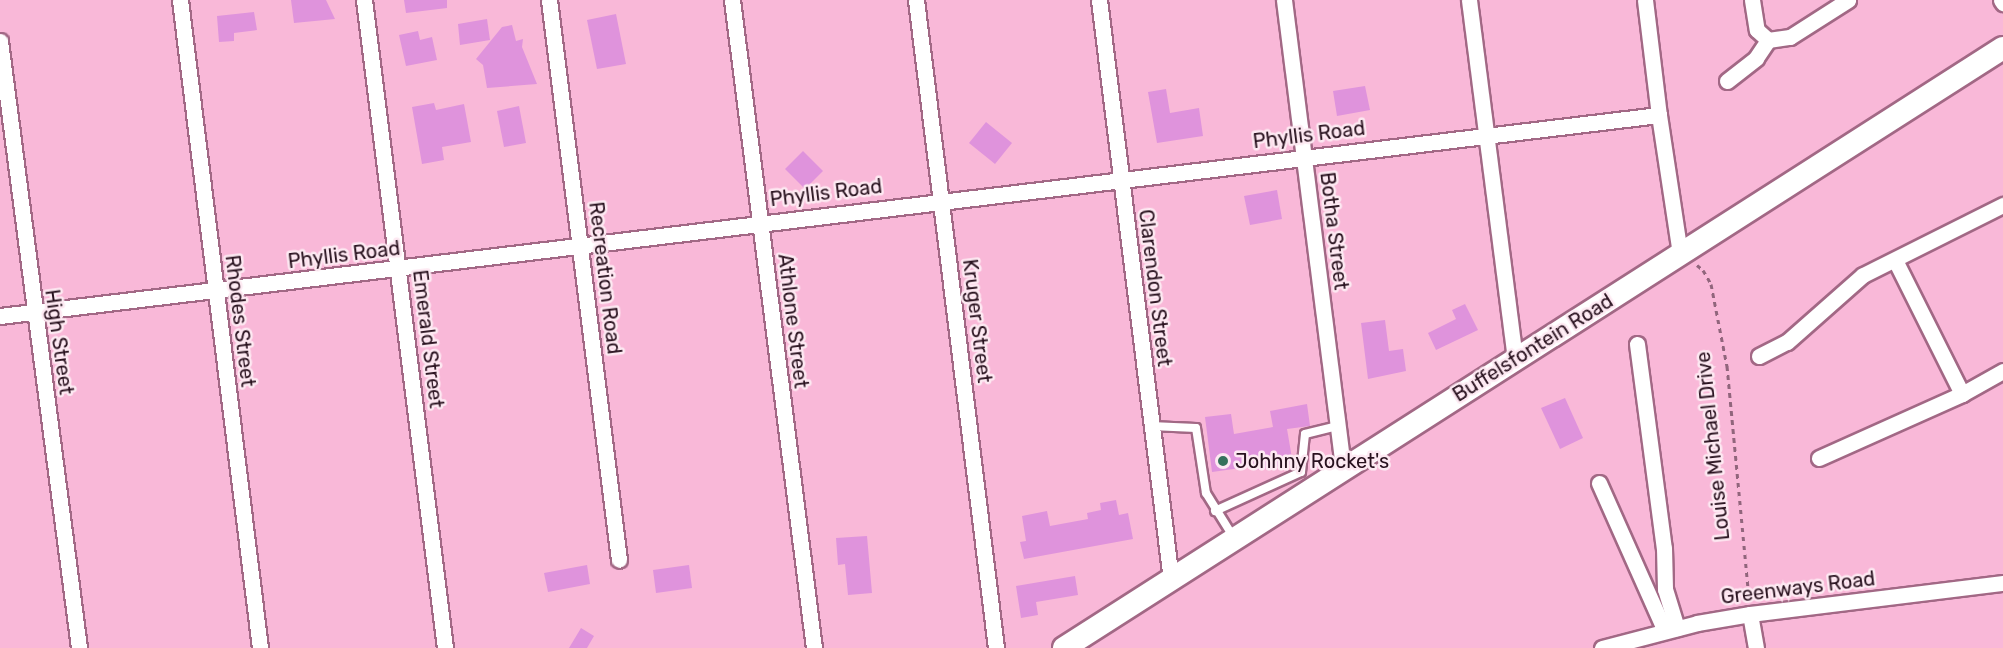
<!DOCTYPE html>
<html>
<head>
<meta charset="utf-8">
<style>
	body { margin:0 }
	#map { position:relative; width:2003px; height:648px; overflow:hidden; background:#f9b8d8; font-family:Rubik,sans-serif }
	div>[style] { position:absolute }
	.building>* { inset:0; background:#df93dc }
	.path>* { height:3px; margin-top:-1.5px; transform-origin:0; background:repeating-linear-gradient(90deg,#91657c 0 4.5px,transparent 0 9px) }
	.roads { filter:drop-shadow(2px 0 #a26885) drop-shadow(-2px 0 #a26885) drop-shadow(0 2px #a26885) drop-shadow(0 -2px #a26885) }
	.lane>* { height:8px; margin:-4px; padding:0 4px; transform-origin:4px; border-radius:4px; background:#fff }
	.street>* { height:15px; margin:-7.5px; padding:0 7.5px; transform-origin:7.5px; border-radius:7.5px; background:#fff }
	.secondary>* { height:22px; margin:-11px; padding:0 11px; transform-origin:11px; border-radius:11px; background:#fff }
	.dots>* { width:16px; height:16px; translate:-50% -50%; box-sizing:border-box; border:3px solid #fde9f2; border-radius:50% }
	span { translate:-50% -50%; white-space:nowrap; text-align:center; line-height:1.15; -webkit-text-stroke:5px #fde9f2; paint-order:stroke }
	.street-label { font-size:20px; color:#28111e }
	.poi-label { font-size:20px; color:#28111e }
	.left { translate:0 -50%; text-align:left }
</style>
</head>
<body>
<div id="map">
	<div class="building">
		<div style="clip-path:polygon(291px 0,326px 0,335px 19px,294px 23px)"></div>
		<div style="clip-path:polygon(404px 0,447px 0,447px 8px,406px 13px)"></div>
		<div style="clip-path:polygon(254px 12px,257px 30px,234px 33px,234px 41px,219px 42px,217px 16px)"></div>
		<div style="clip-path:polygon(616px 14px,626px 64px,597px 69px,587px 20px)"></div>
		<div style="clip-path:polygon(487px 19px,490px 40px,460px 45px,458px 24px)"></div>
		<div style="clip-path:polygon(512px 25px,516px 41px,523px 39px,522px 47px,537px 84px,487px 88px,483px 65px,476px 59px,502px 27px)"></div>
		<div style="clip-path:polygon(418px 31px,420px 40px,432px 37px,437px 60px,406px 66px,399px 35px)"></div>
		<div style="clip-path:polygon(1365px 86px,1370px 110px,1337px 116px,1333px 91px)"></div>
		<div style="clip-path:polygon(1166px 89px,1170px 113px,1199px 108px,1203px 136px,1157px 143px,1148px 92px)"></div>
		<div style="clip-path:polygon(434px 103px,436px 110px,464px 104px,471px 142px,442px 147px,444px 160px,422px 164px,412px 107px)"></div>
		<div style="clip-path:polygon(519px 106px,526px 143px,504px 147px,497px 111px)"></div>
		<div style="clip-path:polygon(986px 122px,1012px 143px,995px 164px,969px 143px)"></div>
		<div style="clip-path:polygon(803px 151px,823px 171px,805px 189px,785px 169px)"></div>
		<div style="clip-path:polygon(1277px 190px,1282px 219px,1250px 225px,1244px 196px)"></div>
		<div style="clip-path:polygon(1465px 304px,1478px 330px,1436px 350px,1428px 333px,1456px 319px,1452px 310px)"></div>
		<div style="clip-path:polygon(1385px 320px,1389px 351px,1403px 349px,1406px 371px,1368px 379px,1361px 323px)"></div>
		<div style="clip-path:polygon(1565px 398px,1583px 438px,1560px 449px,1541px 408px)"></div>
		<div style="clip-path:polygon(1307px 404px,1310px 426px,1287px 429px,1293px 464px,1255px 470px,1255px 466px,1212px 472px,1205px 417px,1231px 414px,1234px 434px,1273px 427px,1270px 411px)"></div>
		<div style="clip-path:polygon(1116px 500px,1119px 515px,1128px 513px,1133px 539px,1024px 559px,1020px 542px,1026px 541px,1022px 516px,1047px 511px,1050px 526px,1088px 519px,1087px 513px,1101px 510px,1100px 503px)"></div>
		<div style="clip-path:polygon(867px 536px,872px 593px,848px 595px,845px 564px,838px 565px,836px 538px)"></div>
		<div style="clip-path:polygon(587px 565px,590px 584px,548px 592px,544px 573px)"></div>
		<div style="clip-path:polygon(689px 565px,692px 588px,656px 593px,653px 570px)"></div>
		<div style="clip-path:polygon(1075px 576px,1078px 595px,1036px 602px,1038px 615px,1021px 618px,1016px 586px)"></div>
		<div style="clip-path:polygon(581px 628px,594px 636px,587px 648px,569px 648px)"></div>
	</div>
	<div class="path">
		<div style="left:1697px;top:265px;width:8px;rotate:40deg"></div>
		<div style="left:1703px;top:270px;width:16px;rotate:60deg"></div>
		<div style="left:1711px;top:284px;width:84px;rotate:79deg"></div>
		<div style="left:1727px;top:366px;width:234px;rotate:84.6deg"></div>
	</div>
	<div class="roads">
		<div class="lane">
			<div style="left:1151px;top:426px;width:45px;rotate:2.5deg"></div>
			<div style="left:1196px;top:428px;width:66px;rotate:81.3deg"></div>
			<div style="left:1206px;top:493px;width:53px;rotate:58.1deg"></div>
			<div style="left:1215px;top:511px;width:94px;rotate:-24.4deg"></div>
			<div style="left:1301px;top:472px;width:38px;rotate:-84deg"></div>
			<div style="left:1305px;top:434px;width:33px;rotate:-14deg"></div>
		</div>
		<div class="street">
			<div style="left:180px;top:0;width:653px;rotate:82.96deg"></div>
			<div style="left:364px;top:0;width:653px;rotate:82.87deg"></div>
			<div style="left:549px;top:0;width:564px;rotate:82.87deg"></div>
			<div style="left:732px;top:0;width:653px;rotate:82.79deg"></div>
			<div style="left:916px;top:0;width:653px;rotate:82.96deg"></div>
			<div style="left:1099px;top:0;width:584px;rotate:82.92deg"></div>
			<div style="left:1284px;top:0;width:472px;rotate:82.8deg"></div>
			<div style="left:1469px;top:0;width:363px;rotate:82.7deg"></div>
			<div style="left:1645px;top:0;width:116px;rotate:83.1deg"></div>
			<div style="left:1659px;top:115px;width:141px;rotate:81.4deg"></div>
			<div style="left:1752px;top:0;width:30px;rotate:81deg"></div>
			<div style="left:1757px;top:30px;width:15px;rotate:42deg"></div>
			<div style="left:1768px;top:40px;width:22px;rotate:-8deg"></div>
			<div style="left:1790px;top:37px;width:69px;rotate:-32.5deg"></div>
			<div style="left:2001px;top:0;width:4px;rotate:56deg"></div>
			<div style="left:0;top:41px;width:612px;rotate:82.58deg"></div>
			<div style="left:1727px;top:81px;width:37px;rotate:-38deg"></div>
			<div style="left:1756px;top:58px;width:22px;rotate:-56deg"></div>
			<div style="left:1895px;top:260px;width:150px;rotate:63.4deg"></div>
			<div style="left:0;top:316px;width:1671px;rotate:-6.91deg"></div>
			<div style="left:1637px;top:344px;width:206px;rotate:82.5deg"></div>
			<div style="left:1664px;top:548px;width:41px;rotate:88.6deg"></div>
			<div style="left:1665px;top:589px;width:41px;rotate:72.9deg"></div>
			<div style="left:1759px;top:356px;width:31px;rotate:-27deg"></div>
			<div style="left:1787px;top:342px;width:101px;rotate:-41.4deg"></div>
			<div style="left:1863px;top:275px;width:157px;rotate:-26.6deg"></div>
			<div style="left:1819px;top:458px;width:157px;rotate:-24.1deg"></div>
			<div style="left:1962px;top:394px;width:47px;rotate:-29.3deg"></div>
			<div style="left:1599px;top:483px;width:162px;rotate:66deg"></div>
			<div style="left:1750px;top:614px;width:35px;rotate:80deg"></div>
			<div style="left:1602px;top:648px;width:98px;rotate:-14.7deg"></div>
			<div style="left:1697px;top:623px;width:54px;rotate:-9.6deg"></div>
			<div style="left:1750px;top:614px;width:255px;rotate:-7deg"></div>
		</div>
		<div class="secondary">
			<div style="left:1064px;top:648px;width:1114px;rotate:-32.58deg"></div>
		</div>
	</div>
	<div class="dots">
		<div style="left:1223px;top:461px;background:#35715c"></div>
	</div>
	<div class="street-label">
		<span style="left:1309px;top:135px;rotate:-7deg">Phyllis Road</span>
		<span style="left:826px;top:193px;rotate:-7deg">Phyllis Road</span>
		<span style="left:1334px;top:231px;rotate:83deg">Botha Street</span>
		<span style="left:344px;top:255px;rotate:-7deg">Phyllis Road</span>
		<span style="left:605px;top:278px;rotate:83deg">Recreation Road</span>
		<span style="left:1155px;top:288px;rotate:83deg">Clarendon Street</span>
		<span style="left:240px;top:321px;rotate:83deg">Rhodes Street</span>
		<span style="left:793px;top:321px;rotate:83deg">Athlone Street</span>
		<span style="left:977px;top:321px;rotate:83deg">Kruger Street</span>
		<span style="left:428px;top:339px;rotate:83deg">Emerald Street</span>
		<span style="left:59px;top:342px;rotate:82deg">High Street</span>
		<span style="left:1533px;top:348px;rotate:-32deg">Buffelsfontein Road</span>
		<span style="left:1713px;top:446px;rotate:-96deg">Louise Michael Drive</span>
		<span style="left:1798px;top:588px;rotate:-7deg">Greenways Road</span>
	</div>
	<div class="poi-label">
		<span class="left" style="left:1235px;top:461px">Johhny Rocket's</span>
	</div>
</div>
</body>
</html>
